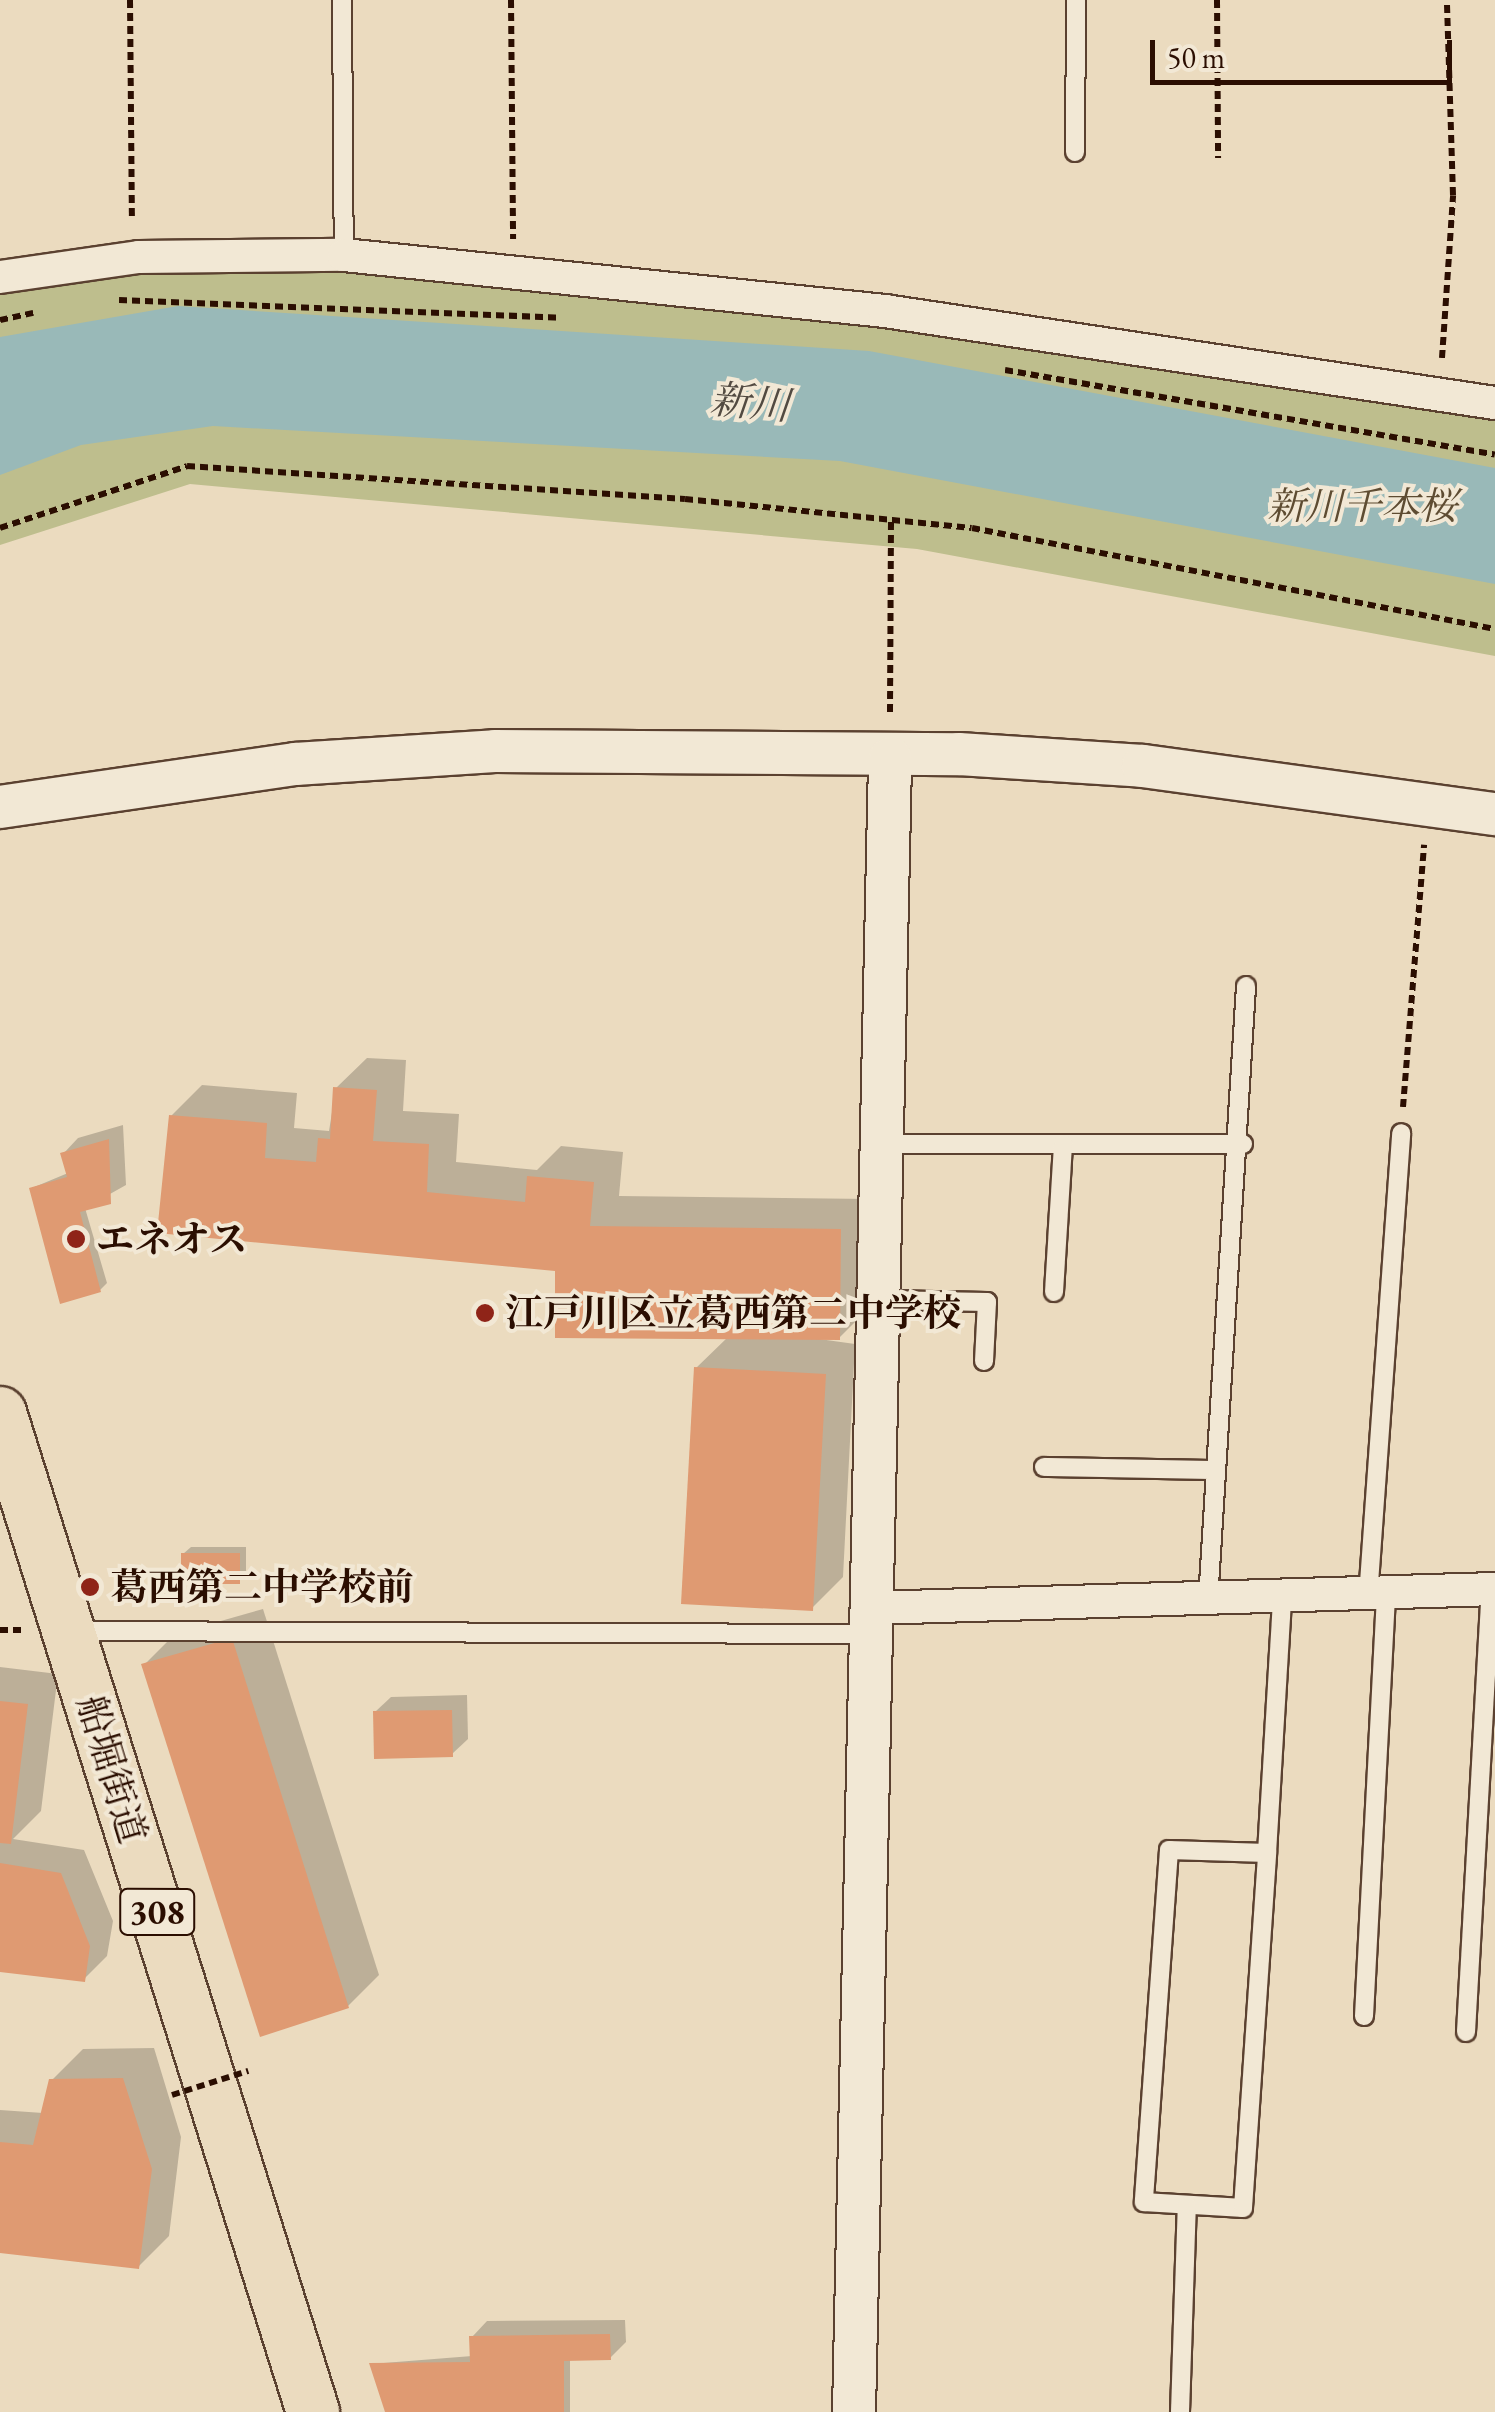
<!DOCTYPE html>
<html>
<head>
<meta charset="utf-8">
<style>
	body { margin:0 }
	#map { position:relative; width:1495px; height:2412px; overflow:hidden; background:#ebdbbf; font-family:"EB Garamond","Noto Serif JP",serif }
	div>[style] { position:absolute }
	.green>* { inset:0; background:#bebe8d }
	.water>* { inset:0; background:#99b9b8 }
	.shadow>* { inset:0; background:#0003 }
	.building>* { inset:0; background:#df9a72 }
	.path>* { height:6px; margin-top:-3px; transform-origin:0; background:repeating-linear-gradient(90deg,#2b0e01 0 8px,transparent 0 13px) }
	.roads { filter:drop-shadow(2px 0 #5b4130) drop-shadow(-2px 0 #5b4130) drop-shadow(0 2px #5b4130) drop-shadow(0 -2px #5b4130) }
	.service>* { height:18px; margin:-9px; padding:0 9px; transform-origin:9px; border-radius:9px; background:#f2e8d5 }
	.minor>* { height:32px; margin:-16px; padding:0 16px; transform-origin:16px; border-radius:16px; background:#f2e8d5 }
	.tertiary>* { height:42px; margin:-21px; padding:0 21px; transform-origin:21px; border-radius:21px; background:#f2e8d5 }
	.primary>* { height:52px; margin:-26px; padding:0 26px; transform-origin:26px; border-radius:26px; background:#ebdbbf }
	.path-bridge>* { height:6px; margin-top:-3px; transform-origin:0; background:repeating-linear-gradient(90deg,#2b0e01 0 8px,transparent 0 13px) }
	.dots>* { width:28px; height:28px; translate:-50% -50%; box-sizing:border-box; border:5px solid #f2e8d5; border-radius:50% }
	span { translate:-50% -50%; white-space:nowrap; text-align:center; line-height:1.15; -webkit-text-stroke:8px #f2e8d5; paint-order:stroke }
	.shield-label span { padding:2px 8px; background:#f2e8d5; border:2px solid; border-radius:8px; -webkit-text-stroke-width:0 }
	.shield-label { font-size:35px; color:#2b0e01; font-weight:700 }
	.park-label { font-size:38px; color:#5e4c32; font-style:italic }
	.poi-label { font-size:38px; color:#2b0e01; font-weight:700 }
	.left { translate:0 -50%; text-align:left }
	.street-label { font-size:38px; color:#2b0e01 }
	.water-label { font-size:40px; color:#524a41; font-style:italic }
	.scale { position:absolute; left:1150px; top:40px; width:302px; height:45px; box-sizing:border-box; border:5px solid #2b0e01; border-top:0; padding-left:12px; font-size:30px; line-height:35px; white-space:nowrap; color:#2b0e01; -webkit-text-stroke:8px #f2e8d5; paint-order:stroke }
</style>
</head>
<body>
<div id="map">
	<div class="green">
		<div style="clip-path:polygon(344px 255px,1495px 403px,1495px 656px,917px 549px,190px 484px,0 545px,0 277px)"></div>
	</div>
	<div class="water">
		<div style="clip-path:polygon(178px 306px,869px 351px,1495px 468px,1495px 584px,840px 461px,213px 426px,81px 445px,0 475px,0 337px)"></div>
	</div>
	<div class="shadow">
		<div style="clip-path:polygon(367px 1058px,406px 1060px,403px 1111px,459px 1114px,456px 1162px,537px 1170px,561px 1146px,623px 1152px,619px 1196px,871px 1199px,870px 1307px,839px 1338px,812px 1338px,855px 1344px,843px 1577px,812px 1608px,696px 1368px,728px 1337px,557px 1269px,159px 1231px,171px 1116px,202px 1085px,297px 1093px,294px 1128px,329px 1131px,336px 1088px)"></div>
		<div style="clip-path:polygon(123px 1125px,126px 1185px,85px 1208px,107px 1283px,100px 1290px,32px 1188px,68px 1173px,63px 1154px,78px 1138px)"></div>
		<div style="clip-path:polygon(191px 1547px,246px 1547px,246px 1574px,239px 1581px,183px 1554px)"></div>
		<div style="clip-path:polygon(263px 1609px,379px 1975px,348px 2006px,144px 1665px,175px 1634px)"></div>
		<div style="clip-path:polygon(0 1667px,58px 1674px,41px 1811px,13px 1839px,84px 1850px,113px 1921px,107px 1956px,84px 1979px,0 1969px)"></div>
		<div style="clip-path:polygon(467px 1695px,468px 1739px,452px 1754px,375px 1712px,391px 1697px)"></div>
		<div style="clip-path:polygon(154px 2048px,181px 2137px,169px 2236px,138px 2267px,0 2250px,0 2110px,43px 2113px,52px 2080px,83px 2049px)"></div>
		<div style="clip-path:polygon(625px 2320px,626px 2342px,610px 2358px,570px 2358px,570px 2412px,388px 2412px,371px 2364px,472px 2356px,472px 2337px,487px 2321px)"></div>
	</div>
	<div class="building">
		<div style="clip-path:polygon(333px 1087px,377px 1090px,373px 1141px,429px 1144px,427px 1192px,525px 1202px,527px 1176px,594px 1182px,590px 1226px,841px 1229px,840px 1340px,555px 1338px,555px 1271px,157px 1233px,169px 1115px,267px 1123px,265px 1158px,316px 1162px,318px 1138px,330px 1139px)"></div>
		<div style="clip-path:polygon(109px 1139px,111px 1204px,80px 1212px,101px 1292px,60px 1304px,29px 1188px,67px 1177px,60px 1153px)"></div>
		<div style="clip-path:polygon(694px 1367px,826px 1374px,813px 1611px,681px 1604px)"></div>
		<div style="clip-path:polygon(181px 1553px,240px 1553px,240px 1584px,181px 1584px)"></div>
		<div style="clip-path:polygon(232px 1638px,349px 2008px,260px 2037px,141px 1664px)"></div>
		<div style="clip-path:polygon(0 1701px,28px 1704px,11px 1844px,0 1843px)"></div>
		<div style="clip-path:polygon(452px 1710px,453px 1757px,374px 1759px,373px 1711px)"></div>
		<div style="clip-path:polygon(0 1863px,61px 1873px,90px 1946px,85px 1982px,0 1972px)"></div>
		<div style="clip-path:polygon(123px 2078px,152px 2169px,139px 2269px,0 2253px,0 2142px,33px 2145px,49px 2079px)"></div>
		<div style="clip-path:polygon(610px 2334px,611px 2360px,564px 2361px,564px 2412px,385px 2412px,369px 2363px,470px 2362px,469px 2336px)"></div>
	</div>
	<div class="path">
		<div style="left:130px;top:0;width:221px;rotate:89.5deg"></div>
		<div style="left:511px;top:0;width:239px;rotate:89.5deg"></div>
		<div style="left:1217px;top:0;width:158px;rotate:89.6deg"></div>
		<div style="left:119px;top:300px;width:442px;rotate:2.3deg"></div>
		<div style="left:0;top:320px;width:34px;rotate:-12deg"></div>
		<div style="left:1442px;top:358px;width:163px;rotate:-86.1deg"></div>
		<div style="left:1453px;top:195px;width:195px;rotate:-91.8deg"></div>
		<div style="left:1005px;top:370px;width:497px;rotate:9.8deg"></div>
		<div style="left:0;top:528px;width:197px;rotate:-18.3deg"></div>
		<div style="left:187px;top:466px;width:499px;rotate:3.8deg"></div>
		<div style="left:685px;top:499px;width:288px;rotate:5.8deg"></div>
		<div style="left:972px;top:528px;width:533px;rotate:10.93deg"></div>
		<div style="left:890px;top:712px;width:193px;rotate:-89.7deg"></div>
		<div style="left:1403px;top:1107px;width:263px;rotate:-85.4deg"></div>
		<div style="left:0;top:1630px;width:24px"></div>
	</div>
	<div class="roads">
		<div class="service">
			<div style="left:342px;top:0;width:255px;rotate:89.6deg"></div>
			<div style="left:1075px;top:152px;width:152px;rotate:-89.6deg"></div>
			<div style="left:886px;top:1144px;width:357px"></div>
			<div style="left:1054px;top:1292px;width:148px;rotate:-86.5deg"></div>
			<div style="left:881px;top:1300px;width:106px;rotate:1.1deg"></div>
			<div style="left:987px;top:1302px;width:59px;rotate:92.9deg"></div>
			<div style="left:1044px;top:1467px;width:172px;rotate:1deg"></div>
			<div style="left:1368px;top:1597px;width:465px;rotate:-85.9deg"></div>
			<div style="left:1208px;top:1601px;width:616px;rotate:-86.46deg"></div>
			<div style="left:74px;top:1631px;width:799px;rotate:0.22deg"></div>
			<div style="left:1267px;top:1853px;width:98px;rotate:-178.2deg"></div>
			<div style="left:1169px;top:1850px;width:353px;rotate:94.1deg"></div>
			<div style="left:1144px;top:2202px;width:99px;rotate:3.5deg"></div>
			<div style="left:1243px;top:2208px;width:356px;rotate:-86.1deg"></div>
			<div style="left:1267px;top:1853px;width:252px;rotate:-86.6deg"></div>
			<div style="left:1364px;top:2016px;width:418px;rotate:-87deg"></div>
			<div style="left:1466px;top:2032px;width:444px;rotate:-86.8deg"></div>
			<div style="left:1180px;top:2412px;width:206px;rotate:-88.1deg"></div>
		</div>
		<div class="minor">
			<div style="left:0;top:277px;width:140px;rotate:-8.2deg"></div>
			<div style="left:139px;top:257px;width:205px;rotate:-0.6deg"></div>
			<div style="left:344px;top:255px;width:544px;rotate:5.91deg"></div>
			<div style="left:885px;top:311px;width:617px;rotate:8.58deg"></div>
			<div style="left:873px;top:1608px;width:622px;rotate:-1.75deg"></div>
		</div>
		<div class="tertiary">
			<div style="left:0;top:807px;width:298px;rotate:-8.3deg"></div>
			<div style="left:295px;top:764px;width:200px;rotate:-3.7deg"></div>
			<div style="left:495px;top:751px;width:464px;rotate:0.4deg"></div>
			<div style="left:959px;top:754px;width:184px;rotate:3.7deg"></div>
			<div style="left:1143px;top:766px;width:355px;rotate:7.8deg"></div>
			<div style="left:854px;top:2412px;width:1654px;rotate:-88.75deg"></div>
		</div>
		<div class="primary">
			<div style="left:0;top:1413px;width:1047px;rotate:72.6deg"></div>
		</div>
	</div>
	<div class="path-bridge">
		<div style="left:172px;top:2095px;width:80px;rotate:-17.5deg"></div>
	</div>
	<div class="dots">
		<div style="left:76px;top:1239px;background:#8f2418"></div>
		<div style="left:485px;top:1313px;background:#8f2418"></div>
		<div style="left:90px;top:1587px;background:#8f2418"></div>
	</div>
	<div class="shield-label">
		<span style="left:157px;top:1912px">308</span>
	</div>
	<div class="park-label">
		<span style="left:1362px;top:506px">新川千本桜</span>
	</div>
	<div class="poi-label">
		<span class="left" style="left:96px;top:1239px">エネオス</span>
		<span class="left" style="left:505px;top:1313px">江戸川区立葛西第二中学校</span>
		<span class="left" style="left:110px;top:1587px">葛西第二中学校前</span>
	</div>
	<div class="street-label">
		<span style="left:112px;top:1769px;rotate:73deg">船堀街道</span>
	</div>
	<div class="water-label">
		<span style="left:750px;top:402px;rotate:5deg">新川</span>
	</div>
	<div class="scale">50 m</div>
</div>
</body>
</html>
